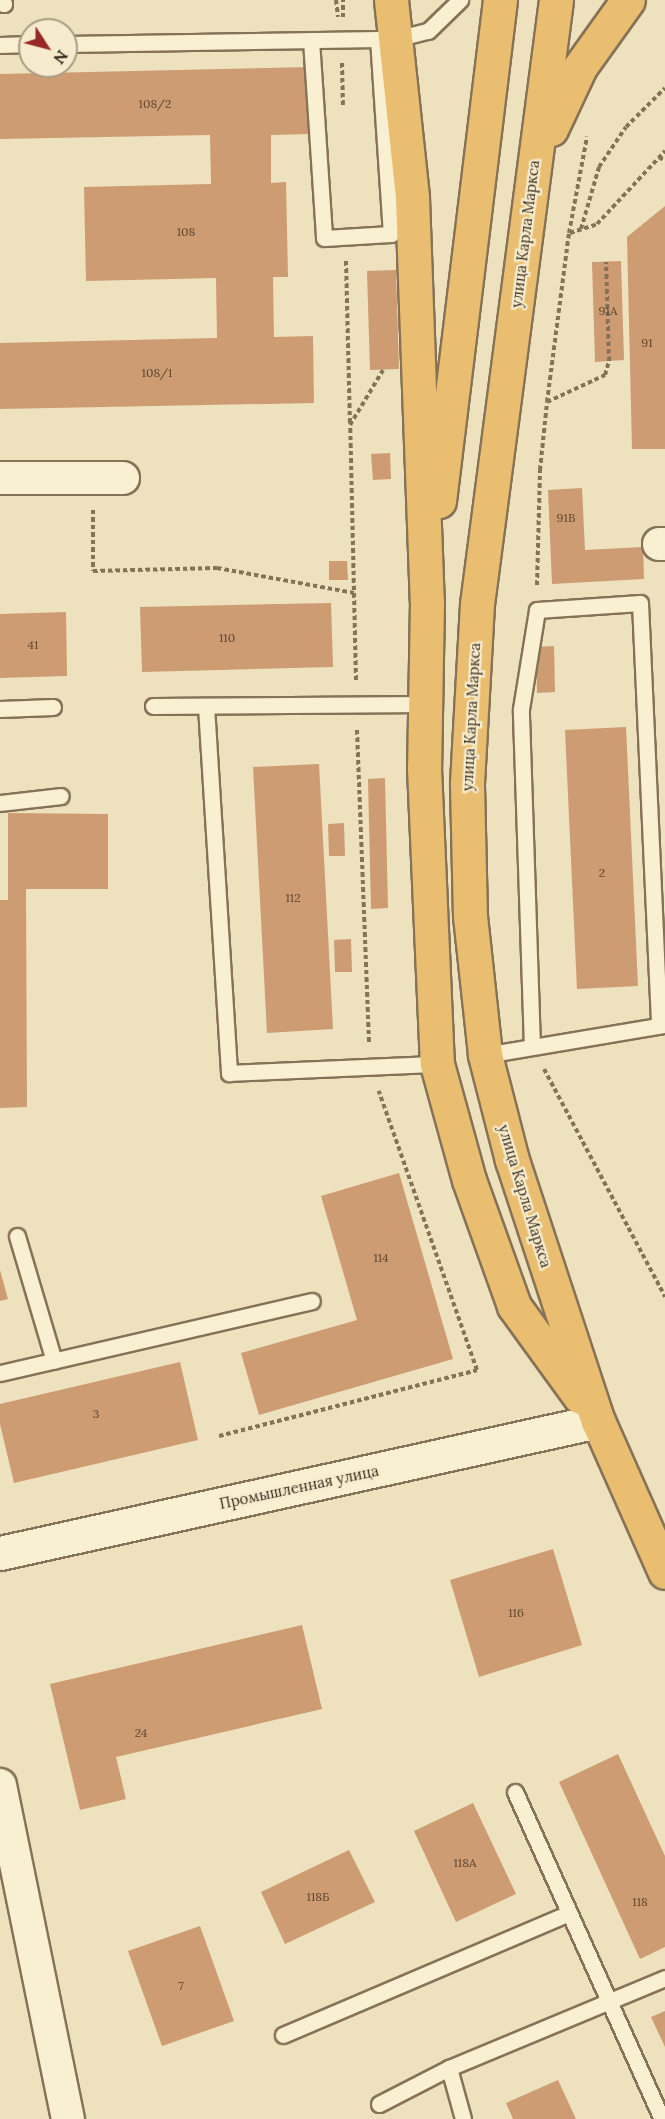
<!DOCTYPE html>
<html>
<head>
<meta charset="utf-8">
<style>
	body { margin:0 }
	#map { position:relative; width:665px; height:2119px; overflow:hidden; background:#eee1be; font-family:Lora,serif }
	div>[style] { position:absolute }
	.building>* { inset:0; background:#cd9c73 }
	.path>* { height:4px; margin-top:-2px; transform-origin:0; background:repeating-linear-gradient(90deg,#867256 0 4.5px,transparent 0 7.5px) }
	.roads { filter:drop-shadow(2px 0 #867256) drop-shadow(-2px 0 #867256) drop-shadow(0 2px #867256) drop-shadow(0 -2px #867256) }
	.service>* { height:15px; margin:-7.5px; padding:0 7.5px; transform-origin:7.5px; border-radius:7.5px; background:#f9efd1 }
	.minor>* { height:32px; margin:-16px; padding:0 16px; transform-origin:16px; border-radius:16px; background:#f9efd1 }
	.tertiary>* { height:33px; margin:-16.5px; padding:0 16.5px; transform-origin:16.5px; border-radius:16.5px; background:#f9efd1 }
	.trunk>* { height:33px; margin:-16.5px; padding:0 16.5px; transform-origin:16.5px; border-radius:16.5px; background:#eabe70 }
	span { translate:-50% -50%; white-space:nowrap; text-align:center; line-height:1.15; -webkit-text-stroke:4.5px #f6ebcd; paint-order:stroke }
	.number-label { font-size:12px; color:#5b4631 }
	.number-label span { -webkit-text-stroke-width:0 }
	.street-label { font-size:15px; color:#35291b }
	.north { position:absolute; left:18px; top:18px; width:60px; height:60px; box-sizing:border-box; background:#f6ebcd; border:2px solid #a99d86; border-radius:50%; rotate:126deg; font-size:16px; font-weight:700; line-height:24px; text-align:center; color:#35291b }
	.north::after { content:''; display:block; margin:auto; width:21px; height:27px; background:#962926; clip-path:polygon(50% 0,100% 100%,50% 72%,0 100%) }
</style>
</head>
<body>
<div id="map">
	<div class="building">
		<div style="clip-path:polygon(310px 67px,311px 134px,271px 135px,271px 183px,286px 182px,288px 277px,273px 277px,274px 337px,313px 336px,314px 403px,0 409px,0 343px,217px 338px,216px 278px,86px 281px,84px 187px,211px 184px,210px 135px,0 139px,0 74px)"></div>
		<div style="clip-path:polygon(665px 206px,665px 449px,632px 449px,627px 237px)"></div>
		<div style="clip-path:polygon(621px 261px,624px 360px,595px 362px,592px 262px)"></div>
		<div style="clip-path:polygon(396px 270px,399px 369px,370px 370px,367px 271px)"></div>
		<div style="clip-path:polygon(390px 453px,391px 479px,373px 480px,371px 454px)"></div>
		<div style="clip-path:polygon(582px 488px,585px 550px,643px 547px,644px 579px,552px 584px,548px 490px)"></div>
		<div style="clip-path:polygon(329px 561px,347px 561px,348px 580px,329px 580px)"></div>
		<div style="clip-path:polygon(331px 603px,333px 667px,142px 672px,140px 607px)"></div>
		<div style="clip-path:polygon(66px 612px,67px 676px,0 678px,0 614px)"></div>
		<div style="clip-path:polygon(554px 646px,555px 692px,537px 693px,536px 647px)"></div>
		<div style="clip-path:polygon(626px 727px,638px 986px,577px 989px,565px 730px)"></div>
		<div style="clip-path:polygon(319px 764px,333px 1029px,267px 1033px,253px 767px)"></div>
		<div style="clip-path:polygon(385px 778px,388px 908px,371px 909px,368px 779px)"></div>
		<div style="clip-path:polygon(8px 813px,108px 814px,108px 889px,26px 889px,27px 1107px,0 1108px,0 900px,8px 900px)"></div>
		<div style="clip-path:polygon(344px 823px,345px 856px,329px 856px,328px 824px)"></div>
		<div style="clip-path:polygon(351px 939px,352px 972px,335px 972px,334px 940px)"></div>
		<div style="clip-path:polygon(399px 1173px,453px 1359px,259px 1415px,241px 1353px,357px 1320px,321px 1196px)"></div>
		<div style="clip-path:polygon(0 1270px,8px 1299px,0 1301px)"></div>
		<div style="clip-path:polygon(180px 1362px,198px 1440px,14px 1483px,0 1424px,0 1404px)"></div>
		<div style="clip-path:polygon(553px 1549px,582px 1645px,479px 1677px,450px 1580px)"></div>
		<div style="clip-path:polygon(302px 1625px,322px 1709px,116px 1757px,126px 1799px,80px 1810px,50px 1684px)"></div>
		<div style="clip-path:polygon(618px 1754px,665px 1856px,665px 1947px,640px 1959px,559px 1782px)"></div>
		<div style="clip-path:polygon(473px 1803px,516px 1894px,456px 1922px,414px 1831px)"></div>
		<div style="clip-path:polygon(349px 1850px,375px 1902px,285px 1944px,261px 1892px)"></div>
		<div style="clip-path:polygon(200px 1926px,234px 2021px,162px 2046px,128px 1951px)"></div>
		<div style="clip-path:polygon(665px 2011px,665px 2047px,651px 2017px)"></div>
		<div style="clip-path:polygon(558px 2080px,576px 2119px,513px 2119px,506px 2103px)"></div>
	</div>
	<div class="path">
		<div style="left:336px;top:0;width:17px;rotate:83deg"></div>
		<div style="left:343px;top:17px;width:17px;rotate:-90deg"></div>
		<div style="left:342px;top:63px;width:44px;rotate:88.7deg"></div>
		<div style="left:659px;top:157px;width:7px;rotate:34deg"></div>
		<div style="left:581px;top:229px;width:65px;rotate:-73.8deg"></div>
		<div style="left:599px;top:167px;width:48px;rotate:-56deg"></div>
		<div style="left:626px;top:127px;width:55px;rotate:-45deg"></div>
		<div style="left:570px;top:233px;width:28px;rotate:-18deg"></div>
		<div style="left:597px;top:224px;width:100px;rotate:-47deg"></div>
		<div style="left:346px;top:261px;width:163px;rotate:88.6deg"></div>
		<div style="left:547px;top:402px;width:64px;rotate:-25deg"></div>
		<div style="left:605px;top:375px;width:15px;rotate:-74deg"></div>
		<div style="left:609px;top:361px;width:99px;rotate:-91.7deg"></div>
		<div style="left:93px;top:510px;width:61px;rotate:90deg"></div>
		<div style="left:93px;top:571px;width:124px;rotate:-1.4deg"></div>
		<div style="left:217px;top:568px;width:139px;rotate:10.3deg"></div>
		<div style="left:537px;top:585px;width:115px;rotate:-88.5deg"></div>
		<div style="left:540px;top:470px;width:68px;rotate:-84.1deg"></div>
		<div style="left:547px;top:402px;width:170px;rotate:-82.6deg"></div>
		<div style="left:569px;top:233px;width:98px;rotate:-79.4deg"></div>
		<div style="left:356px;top:680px;width:255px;rotate:-91.3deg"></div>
		<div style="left:350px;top:425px;width:64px;rotate:-59deg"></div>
		<div style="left:357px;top:730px;width:313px;rotate:87.8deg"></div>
		<div style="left:544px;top:1069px;width:258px;rotate:62deg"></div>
		<div style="left:219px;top:1436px;width:266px;rotate:-14.3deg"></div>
		<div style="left:477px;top:1370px;width:296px;rotate:-109.4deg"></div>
	</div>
	<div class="roads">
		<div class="service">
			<div style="left:0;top:3px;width:4px;rotate:14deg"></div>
			<div style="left:4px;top:4px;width:4px;rotate:-104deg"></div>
			<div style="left:311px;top:40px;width:198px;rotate:86.2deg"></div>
			<div style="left:324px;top:238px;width:67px;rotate:-3.4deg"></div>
			<div style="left:391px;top:234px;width:195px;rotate:-93.8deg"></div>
			<div style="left:66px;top:44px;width:329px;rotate:-0.9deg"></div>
			<div style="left:395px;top:39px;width:34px;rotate:-14deg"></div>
			<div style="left:428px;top:31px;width:45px;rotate:-44.1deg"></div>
			<div style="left:0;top:45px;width:30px;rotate:-2deg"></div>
			<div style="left:153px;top:706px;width:273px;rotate:-0.4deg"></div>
			<div style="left:206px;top:706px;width:368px;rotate:86.4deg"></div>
			<div style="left:229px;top:1073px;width:208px;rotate:-2.5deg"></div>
			<div style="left:0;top:709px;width:53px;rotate:-2.2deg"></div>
			<div style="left:0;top:803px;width:61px;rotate:-6.5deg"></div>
			<div style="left:532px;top:1047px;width:338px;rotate:-91.9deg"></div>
			<div style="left:521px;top:709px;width:100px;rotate:-80.8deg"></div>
			<div style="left:537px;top:610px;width:103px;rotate:-3.9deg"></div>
			<div style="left:640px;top:603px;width:423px;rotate:87.4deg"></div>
			<div style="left:485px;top:1055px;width:182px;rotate:-9.5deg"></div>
			<div style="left:17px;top:1236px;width:130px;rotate:73.5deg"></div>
			<div style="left:0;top:1373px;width:320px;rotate:-13deg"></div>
			<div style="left:515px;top:1792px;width:359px;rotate:65.8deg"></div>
			<div style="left:283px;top:2035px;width:311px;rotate:-23.1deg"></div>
			<div style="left:449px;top:2068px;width:53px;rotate:74.6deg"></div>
			<div style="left:379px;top:2104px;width:79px;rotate:-27.2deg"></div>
			<div style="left:449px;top:2068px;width:234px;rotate:-22.6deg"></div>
		</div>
		<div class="minor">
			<div style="left:0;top:478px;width:123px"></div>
			<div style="left:659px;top:544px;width:6px"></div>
			<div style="left:0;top:1785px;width:341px;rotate:78.5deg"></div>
		</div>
		<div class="tertiary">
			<div style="left:0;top:1553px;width:612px;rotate:-12.45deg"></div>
		</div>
		<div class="trunk">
			<div style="left:391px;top:0;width:199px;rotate:83.9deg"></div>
			<div style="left:412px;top:198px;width:403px;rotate:87.9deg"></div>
			<div style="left:427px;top:601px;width:167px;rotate:91deg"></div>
			<div style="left:424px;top:768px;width:296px;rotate:87.5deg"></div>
			<div style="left:437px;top:1064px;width:120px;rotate:74.6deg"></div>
			<div style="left:469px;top:1180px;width:134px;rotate:70.3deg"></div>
			<div style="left:514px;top:1306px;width:112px;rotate:54deg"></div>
			<div style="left:556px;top:0;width:609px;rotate:97.45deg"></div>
			<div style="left:477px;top:604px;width:181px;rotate:93.2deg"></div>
			<div style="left:467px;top:785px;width:131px;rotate:88.7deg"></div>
			<div style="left:470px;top:916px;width:140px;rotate:83.8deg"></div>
			<div style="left:485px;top:1055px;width:108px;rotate:75.6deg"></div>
			<div style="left:512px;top:1160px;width:275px;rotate:71.8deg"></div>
			<div style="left:598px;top:1421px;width:165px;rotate:66.1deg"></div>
			<div style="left:551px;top:129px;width:68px;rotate:-64.9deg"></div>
			<div style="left:580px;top:67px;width:82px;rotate:-54.4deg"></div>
			<div style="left:439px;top:501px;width:505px;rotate:-83.06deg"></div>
		</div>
	</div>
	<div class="number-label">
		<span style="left:155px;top:104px">108/2</span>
		<span style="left:186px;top:232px">108</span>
		<span style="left:608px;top:311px">91А</span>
		<span style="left:647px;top:343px">91</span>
		<span style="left:157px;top:373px">108/1</span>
		<span style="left:566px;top:518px">91В</span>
		<span style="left:227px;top:638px">110</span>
		<span style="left:33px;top:645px">41</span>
		<span style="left:602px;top:873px">2</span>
		<span style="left:293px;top:898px">112</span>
		<span style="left:381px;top:1258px">114</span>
		<span style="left:96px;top:1414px">3</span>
		<span style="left:516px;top:1613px">116</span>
		<span style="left:141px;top:1733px">24</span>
		<span style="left:465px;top:1863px">118А</span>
		<span style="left:318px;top:1897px">118Б</span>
		<span style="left:640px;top:1902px">118</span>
		<span style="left:181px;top:1986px">7</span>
	</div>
	<div class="street-label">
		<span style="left:525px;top:234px;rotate:-83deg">улица Карла Маркса</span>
		<span style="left:471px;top:717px;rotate:-87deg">улица Карла Маркса</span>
		<span style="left:525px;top:1196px;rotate:73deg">улица Карла Маркса</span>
		<span style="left:299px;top:1487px;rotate:-12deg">Промышленная улица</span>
	</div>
	<div class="north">N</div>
</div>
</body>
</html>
